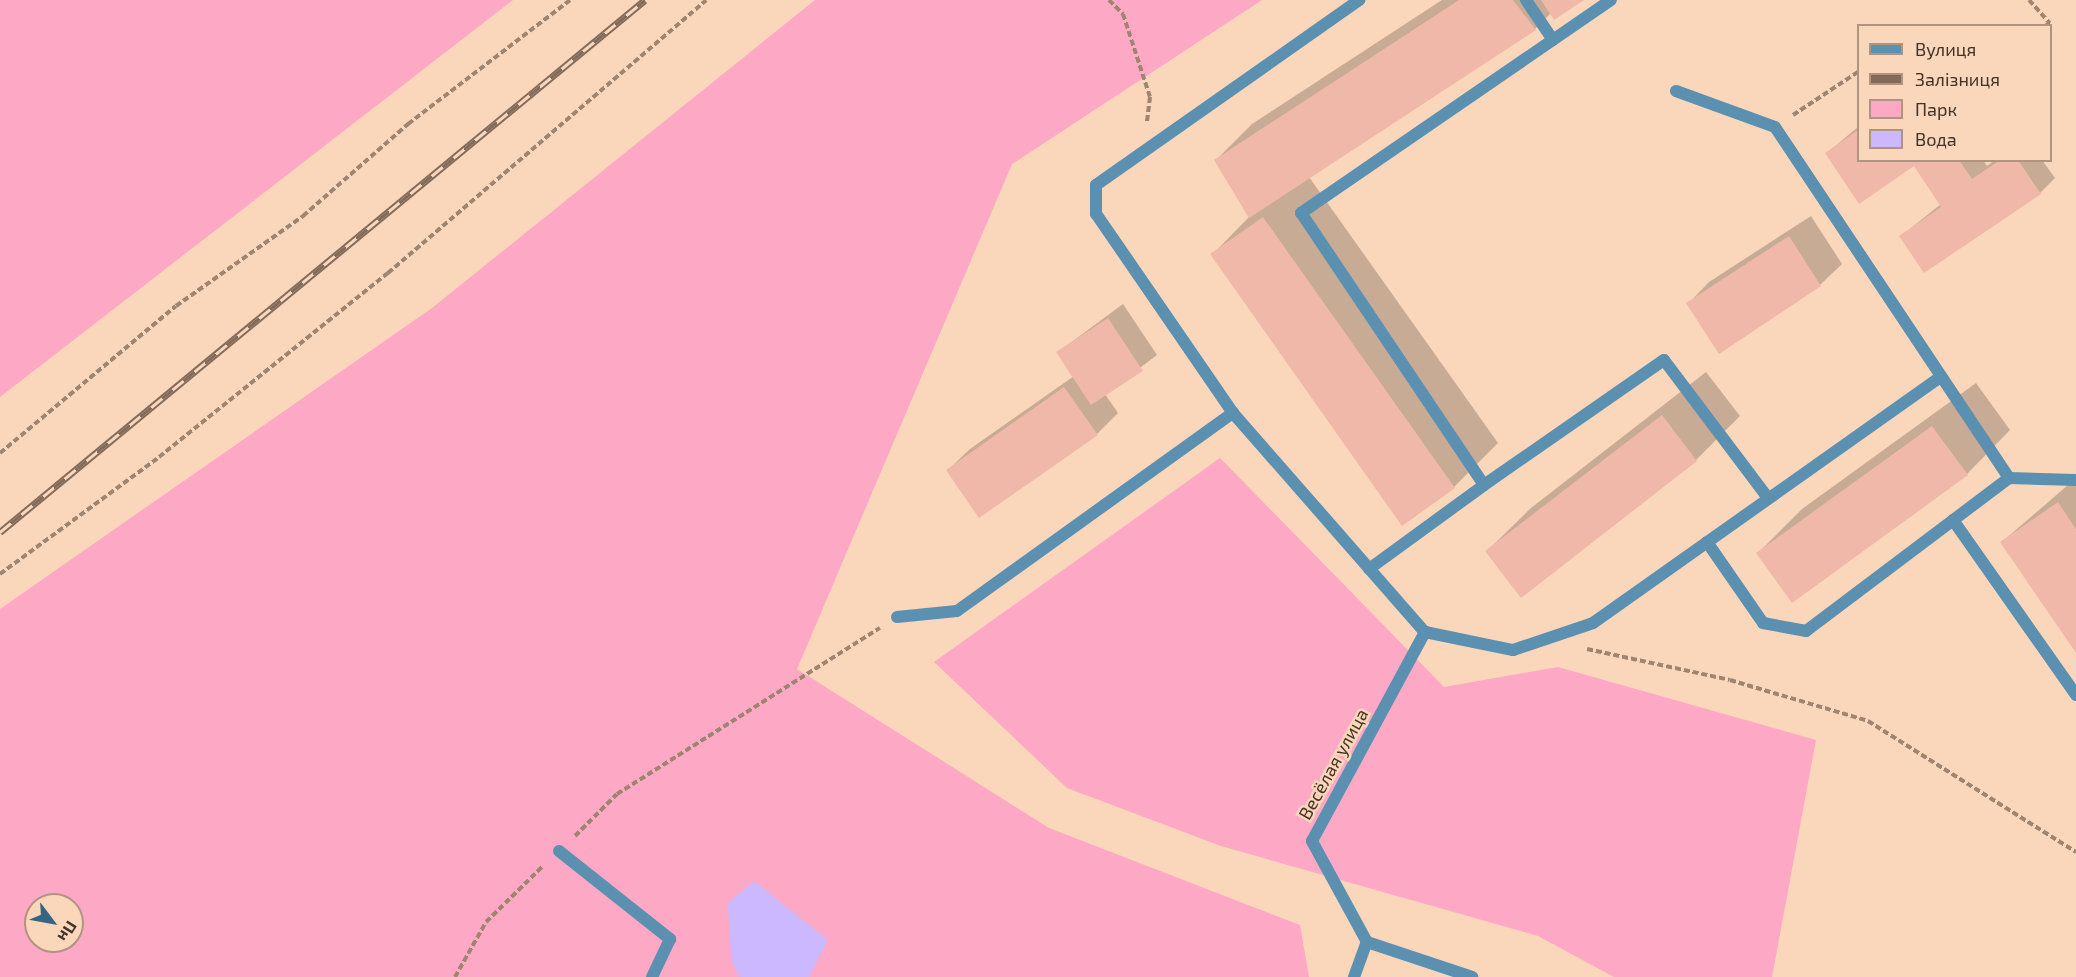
<!DOCTYPE html>
<html>
<head>
<meta charset="utf-8">
<style>
	body { margin:0 }
	#map { position:relative; width:2076px; height:977px; overflow:hidden; background:#fad6bb; font-family:"Exo 2",sans-serif }
	div>[style] { position:absolute }
	.green>* { inset:0; background:#fda8c5 }
	.water>* { inset:0; background:#ccb8ff }
	.shadow>* { inset:0; background:#0003 }
	.building>* { inset:0; background:#efb8a8 }
	.path>* { height:4px; margin-top:-2px; transform-origin:0; background:repeating-linear-gradient(90deg,#9f8470 0 6px,transparent 0 9px) }
	.lane>* { height:12px; margin:-6px; padding:0 6px; transform-origin:6px; border-radius:6px; background:#5b90b1 }
	.street>* { height:12px; margin:-6px; padding:0 6px; transform-origin:6px; border-radius:6px; background:#5b90b1 }
	.rail>* { height:7px; margin-top:-3.5px; transform-origin:0; background:repeating-linear-gradient(90deg,#fad6bb 0 14px,#836b59 0 28px); box-sizing:border-box; border-block:2px solid #836b59 }
	span { translate:-50% -50%; white-space:nowrap; text-align:center; line-height:1.15; -webkit-text-stroke:5px #fad6bb; paint-order:stroke }
	.street-label { font-size:18px; color:#443225 }
	.legend { position:absolute; left:1857px; top:24px; width:195px; height:138px; box-sizing:border-box; background:#fad6bb; border:2px solid #b1947f; margin:0; padding:8px 10px; list-style:none; font-size:18px; color:#443225 }
	.legend li { display:flex; align-items:center; gap:12px; height:30px }
	.legend b { width:30px; border:2px solid #b1947f }
	.north { position:absolute; left:24px; top:893px; width:60px; height:60px; box-sizing:border-box; background:#fad6bb; border:2px solid #b1947f; border-radius:50%; rotate:122deg; font-size:16px; font-weight:700; line-height:24px; text-align:center; color:#443225 }
	.north::after { content:''; display:block; margin:auto; width:21px; height:27px; background:#346583; clip-path:polygon(50% 0,100% 100%,50% 72%,0 100%) }
</style>
</head>
<body>
<div id="map">
	<div class="green">
		<div style="clip-path:polygon(0 0,513px 0,0 397px)"></div>
		<div style="clip-path:polygon(evenodd,815px 0,1262px 0,1012px 164px,797px 669px,1049px 828px,1300px 925px,1309px 977px,0 977px,0 609px,432px 308px,815px 0,36px 905px,72px 905px,72px 941px,36px 941px,36px 905px)"></div>
		<div style="clip-path:polygon(1220px 458px,1444px 687px,1558px 667px,1816px 740px,1772px 977px,1614px 977px,1538px 936px,1221px 846px,1067px 788px,934px 662px)"></div>
	</div>
	<div class="water">
		<div style="clip-path:polygon(754px 881px,828px 940px,809px 977px,739px 977px,731px 960px,728px 903px)"></div>
	</div>
	<div class="shadow">
		<div style="clip-path:polygon(1442px 0,1581px 0,1551px 13px,1535px 29px,1309px 177px,1498px 443px,1454px 487px,1212px 255px,1250px 216px,1216px 160px,1252px 124px)"></div>
		<div style="clip-path:polygon(1858px 127px,1858px 160px,1983px 160px,1987px 166px,1995px 160px,2042px 160px,2055px 178px,2040px 193px,1901px 236px,1941px 204px,1915px 164px,1859px 201px,1827px 153px)"></div>
		<div style="clip-path:polygon(1811px 216px,1842px 264px,1820px 285px,1688px 304px,1709px 282px)"></div>
		<div style="clip-path:polygon(1123px 304px,1157px 355px,1105px 394px,1118px 413px,1097px 434px,948px 470px,970px 449px,1074px 376px,1058px 352px)"></div>
		<div style="clip-path:polygon(1706px 372px,1740px 416px,1696px 460px,1521px 595px,1487px 551px,1531px 508px)"></div>
		<div style="clip-path:polygon(1976px 383px,2010px 430px,1967px 474px,1758px 553px,1802px 509px)"></div>
		<div style="clip-path:polygon(2076px 478px,2076px 650px,2002px 542px)"></div>
	</div>
	<div class="building">
		<div style="clip-path:polygon(1459px 0,1513px 0,1536px 30px,1249px 218px,1214px 160px)"></div>
		<div style="clip-path:polygon(1541px 0,1584px 0,1554px 20px)"></div>
		<div style="clip-path:polygon(1858px 130px,1858px 160px,1959px 160px,1972px 179px,2000px 160px,2018px 160px,2041px 194px,1924px 273px,1899px 236px,1941px 207px,1914px 166px,1859px 204px,1825px 153px)"></div>
		<div style="clip-path:polygon(1263px 217px,1455px 488px,1402px 526px,1210px 254px)"></div>
		<div style="clip-path:polygon(1789px 236px,1821px 286px,1719px 354px,1686px 303px)"></div>
		<div style="clip-path:polygon(1108px 318px,1143px 371px,1091px 405px,1056px 352px)"></div>
		<div style="clip-path:polygon(1064px 387px,1098px 435px,979px 518px,946px 470px)"></div>
		<div style="clip-path:polygon(1662px 415px,1697px 461px,1521px 598px,1485px 551px)"></div>
		<div style="clip-path:polygon(1932px 426px,1968px 475px,1792px 603px,1756px 553px)"></div>
		<div style="clip-path:polygon(2058px 502px,2076px 529px,2076px 653px,2000px 542px)"></div>
	</div>
	<div class="path">
		<div style="left:1109px;top:0;width:20px;rotate:45deg"></div>
		<div style="left:1123px;top:14px;width:87px;rotate:72deg"></div>
		<div style="left:1150px;top:97px;width:26px;rotate:97deg"></div>
		<div style="left:2029px;top:0;width:31px;rotate:48deg"></div>
		<div style="left:2050px;top:23px;width:6px;rotate:149deg"></div>
		<div style="left:1793px;top:115px;width:78px;rotate:-33.5deg"></div>
		<div style="left:0;top:453px;width:229px;rotate:-39.9deg"></div>
		<div style="left:176px;top:306px;width:156px;rotate:-35.3deg"></div>
		<div style="left:303px;top:216px;width:140px;rotate:-41.2deg"></div>
		<div style="left:408px;top:124px;width:204px;rotate:-37.4deg"></div>
		<div style="left:0;top:574px;width:197px;rotate:-36.3deg"></div>
		<div style="left:159px;top:457px;width:294px;rotate:-38.8deg"></div>
		<div style="left:388px;top:273px;width:419px;rotate:-40.6deg"></div>
		<div style="left:1587px;top:649px;width:146px;rotate:12.2deg"></div>
		<div style="left:1730px;top:680px;width:144px;rotate:16.5deg"></div>
		<div style="left:1868px;top:721px;width:246px;rotate:32.2deg"></div>
		<div style="left:575px;top:836px;width:59px;rotate:-45deg"></div>
		<div style="left:617px;top:794px;width:311px;rotate:-32.3deg"></div>
		<div style="left:455px;top:977px;width:63px;rotate:-60.6deg"></div>
		<div style="left:486px;top:922px;width:80px;rotate:-44.5deg"></div>
	</div>
	<div class="lane">
		<div style="left:1526px;top:0;width:48px;rotate:56deg"></div>
		<div style="left:1676px;top:91px;width:105px;rotate:20deg"></div>
		<div style="left:1775px;top:127px;width:422px;rotate:56.3deg"></div>
		<div style="left:2009px;top:478px;width:67px;rotate:1.7deg"></div>
		<div style="left:1233px;top:413px;width:291px;rotate:48.8deg"></div>
		<div style="left:1425px;top:632px;width:90px;rotate:11.6deg"></div>
		<div style="left:1513px;top:650px;width:84px;rotate:-18.6deg"></div>
		<div style="left:1593px;top:623px;width:425px;rotate:-35.3deg"></div>
		<div style="left:1484px;top:485px;width:219px;rotate:-34.8deg"></div>
		<div style="left:1664px;top:360px;width:173px;rotate:53deg"></div>
		<div style="left:1953px;top:520px;width:214px;rotate:54.9deg"></div>
		<div style="left:1707px;top:542px;width:98px;rotate:55.3deg"></div>
		<div style="left:1763px;top:623px;width:44px;rotate:10.5deg"></div>
		<div style="left:1806px;top:631px;width:254px;rotate:-37deg"></div>
		<div style="left:1369px;top:569px;width:142px;rotate:-36.1deg"></div>
		<div style="left:1484px;top:485px;width:328px;rotate:-123.9deg"></div>
		<div style="left:1301px;top:213px;width:376px;rotate:-34.5deg"></div>
		<div style="left:897px;top:617px;width:60px;rotate:-5.7deg"></div>
		<div style="left:957px;top:611px;width:340px;rotate:-35.7deg"></div>
		<div style="left:1233px;top:413px;width:242px;rotate:-124.5deg"></div>
		<div style="left:1096px;top:214px;width:29px;rotate:-90deg"></div>
		<div style="left:1096px;top:185px;width:322px;rotate:-35.1deg"></div>
	</div>
	<div class="street">
		<div style="left:559px;top:851px;width:142px;rotate:38.4deg"></div>
		<div style="left:670px;top:939px;width:42px;rotate:115.3deg"></div>
		<div style="left:1367px;top:942px;width:111px;rotate:18.4deg"></div>
		<div style="left:1354px;top:977px;width:37px;rotate:-70deg"></div>
		<div style="left:1367px;top:942px;width:115px;rotate:-118.6deg"></div>
		<div style="left:1312px;top:841px;width:238px;rotate:-61.6deg"></div>
	</div>
	<div class="rail">
		<div style="left:0;top:532px;width:836px;rotate:-39.52deg"></div>
	</div>
	<div class="street-label">
		<span style="left:1333px;top:764px;rotate:-61deg">Весёлая улица</span>
	</div>
	<ul class="legend">
	<li><b style="height:8px;background:#5b90b1"></b>Вулиця</li>
	<li><b style="height:8px;background:#836b59"></b>Залізниця</li>
	<li><b style="height:16px;background:#fda8c5"></b>Парк</li>
	<li><b style="height:16px;background:#ccb8ff"></b>Вода</li>
	</ul>
	<div class="north">Пн</div>
</div>
</body>
</html>
